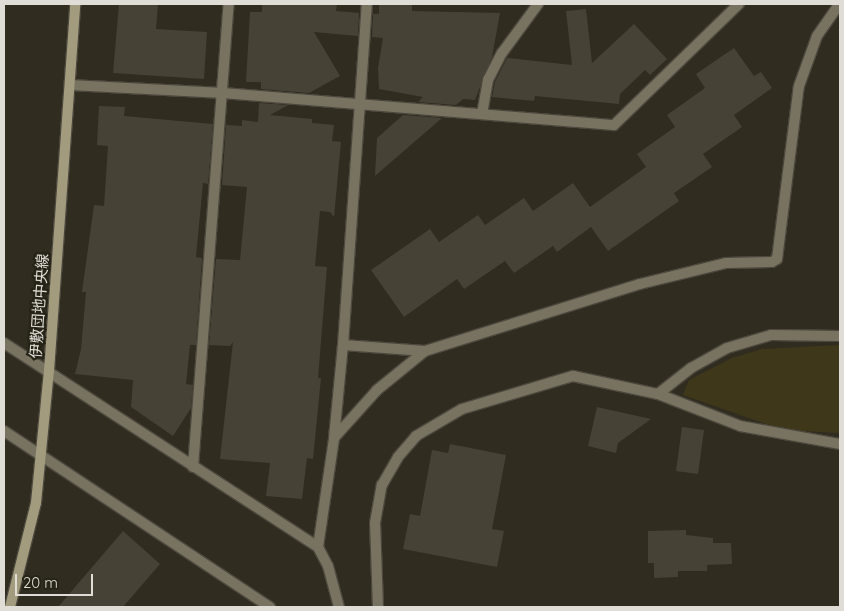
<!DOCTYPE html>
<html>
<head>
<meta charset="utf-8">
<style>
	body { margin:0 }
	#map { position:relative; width:844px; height:611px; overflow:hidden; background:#302c20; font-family:Quicksand,"Noto Sans JP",sans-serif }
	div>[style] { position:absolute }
	.green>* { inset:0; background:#3f371a }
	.building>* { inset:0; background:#464236 }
	.roads { filter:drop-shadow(1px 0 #4c483d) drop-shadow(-1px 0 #4c483d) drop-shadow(0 1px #4c483d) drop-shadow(0 -1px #4c483d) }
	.street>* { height:10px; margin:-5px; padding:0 5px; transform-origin:5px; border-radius:5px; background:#787361 }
	.secondary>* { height:10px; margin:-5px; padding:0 5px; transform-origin:5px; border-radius:5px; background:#a39b7e }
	span { translate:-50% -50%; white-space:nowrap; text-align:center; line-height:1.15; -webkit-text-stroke:4.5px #262317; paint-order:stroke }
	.street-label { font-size:15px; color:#e0ddd6 }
	.frame { position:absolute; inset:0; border:5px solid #e0ddd6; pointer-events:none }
	.scale { position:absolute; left:15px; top:574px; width:78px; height:22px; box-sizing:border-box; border:2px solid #e0ddd6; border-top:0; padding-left:6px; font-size:15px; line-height:18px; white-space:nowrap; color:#e0ddd6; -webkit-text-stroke:4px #262317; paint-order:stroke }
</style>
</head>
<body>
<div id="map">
	<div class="green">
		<div style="clip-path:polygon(840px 345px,840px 433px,783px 430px,683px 395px,689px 380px,732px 358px,762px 349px)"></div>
	</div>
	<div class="building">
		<div style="clip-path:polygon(119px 4px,158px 4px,156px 29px,207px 32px,204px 79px,113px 73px)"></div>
		<div style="clip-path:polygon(262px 4px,337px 4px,336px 11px,359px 13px,358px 36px,314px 32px,340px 76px,309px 93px,261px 89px,261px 82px,246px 82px,250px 12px,262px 12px)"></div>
		<div style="clip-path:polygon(379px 4px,412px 4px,412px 11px,500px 13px,492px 57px,475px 100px,463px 99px,456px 105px,418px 102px,423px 97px,379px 89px,378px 68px,383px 38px,372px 37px,373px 14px,379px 14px)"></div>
		<div style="clip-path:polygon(586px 9px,592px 63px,634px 24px,667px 59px,650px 75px,645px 70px,620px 94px,619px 104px,535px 96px,534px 101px,492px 97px,495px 82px,507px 58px,572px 65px,566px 11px)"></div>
		<div style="clip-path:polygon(734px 48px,754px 76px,761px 72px,772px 88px,734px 115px,742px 127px,703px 154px,712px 167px,674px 193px,679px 201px,608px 251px,591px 227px,557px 252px,553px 246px,514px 273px,505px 261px,464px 289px,457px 279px,404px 317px,371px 270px,430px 229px,439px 242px,478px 215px,485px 225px,524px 198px,533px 211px,573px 183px,590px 207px,646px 167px,637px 154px,675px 127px,667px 115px,705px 88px,696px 74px)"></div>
		<div style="clip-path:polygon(259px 103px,288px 105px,270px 115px,312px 119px,312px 123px,334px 125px,332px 141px,341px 142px,334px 217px,330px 212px,320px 211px,315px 266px,327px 267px,318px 378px,321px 378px,313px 459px,307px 458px,302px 499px,266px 496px,270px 463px,220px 459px,233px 342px,230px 346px,209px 345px,216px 259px,240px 260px,247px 187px,222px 185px,226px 125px,242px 126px,242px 120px,258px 122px)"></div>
		<div style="clip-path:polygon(99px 106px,125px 107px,124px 116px,213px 124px,208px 184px,203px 183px,196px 257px,202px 258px,196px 345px,190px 345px,186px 384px,193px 385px,191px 408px,173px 436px,131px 407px,133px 380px,75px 374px,81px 349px,86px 292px,82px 292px,94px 205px,104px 206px,108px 146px,97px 145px)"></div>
		<div style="clip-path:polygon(403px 115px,442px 118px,375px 176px,377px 138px)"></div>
		<div style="clip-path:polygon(597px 407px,651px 419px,618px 443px,616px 453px,588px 446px)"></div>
		<div style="clip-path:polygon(682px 427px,704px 430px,698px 474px,676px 471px)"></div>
		<div style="clip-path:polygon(450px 444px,506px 455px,492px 529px,504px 531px,497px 567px,403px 549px,410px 514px,420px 516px,432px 450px,448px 453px)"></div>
		<div style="clip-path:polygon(686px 530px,686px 535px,713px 538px,713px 543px,731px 543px,732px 564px,707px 565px,707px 571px,678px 571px,678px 577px,654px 578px,654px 563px,648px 563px,648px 531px)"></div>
		<div style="clip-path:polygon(123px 531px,160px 564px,123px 607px,58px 607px)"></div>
	</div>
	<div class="roads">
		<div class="street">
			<div style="left:70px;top:85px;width:153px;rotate:3deg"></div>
			<div style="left:223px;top:93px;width:392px;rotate:4.7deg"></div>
			<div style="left:614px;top:125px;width:174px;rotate:-44.1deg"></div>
			<div style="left:482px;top:114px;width:35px;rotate:-80deg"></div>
			<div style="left:488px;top:80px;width:30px;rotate:-63deg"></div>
			<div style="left:502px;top:53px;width:61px;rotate:-53.7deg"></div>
			<div style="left:4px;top:343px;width:374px;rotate:33deg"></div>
			<div style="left:343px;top:345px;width:82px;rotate:4.2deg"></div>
			<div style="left:425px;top:351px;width:225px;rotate:-17.3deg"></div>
			<div style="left:640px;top:284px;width:89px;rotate:-13.7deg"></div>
			<div style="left:726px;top:263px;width:46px;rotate:-1.2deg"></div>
			<div style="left:772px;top:262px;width:6px;rotate:-31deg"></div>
			<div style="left:777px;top:259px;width:174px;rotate:-82.8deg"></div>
			<div style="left:799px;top:86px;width:53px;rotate:-70.2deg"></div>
			<div style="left:817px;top:36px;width:39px;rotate:-55deg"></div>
			<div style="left:658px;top:394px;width:42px;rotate:-38.2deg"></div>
			<div style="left:691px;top:368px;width:41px;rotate:-29.1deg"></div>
			<div style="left:727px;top:348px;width:46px;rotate:-16.5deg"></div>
			<div style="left:771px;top:335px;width:69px;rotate:0.8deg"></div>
			<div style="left:4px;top:431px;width:319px;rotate:33.5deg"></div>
			<div style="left:334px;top:438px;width:64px;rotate:-48.1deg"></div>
			<div style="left:377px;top:390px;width:62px;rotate:-39.1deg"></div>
			<div style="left:193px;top:467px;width:464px;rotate:-85.6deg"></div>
			<div style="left:339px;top:607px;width:42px;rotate:-105deg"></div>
			<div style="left:328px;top:566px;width:21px;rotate:-118deg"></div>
			<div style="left:318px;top:547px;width:110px;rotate:-81.6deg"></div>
			<div style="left:334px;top:438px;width:93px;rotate:-84.5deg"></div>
			<div style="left:343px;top:345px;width:342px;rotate:-86deg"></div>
			<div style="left:378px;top:607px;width:84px;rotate:-92deg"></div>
			<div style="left:375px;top:523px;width:39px;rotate:-80deg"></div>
			<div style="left:382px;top:485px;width:32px;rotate:-60deg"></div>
			<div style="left:398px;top:457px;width:28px;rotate:-49deg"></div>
			<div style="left:416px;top:436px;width:53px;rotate:-30.4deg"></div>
			<div style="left:462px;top:409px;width:116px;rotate:-16.6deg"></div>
			<div style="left:573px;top:376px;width:87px;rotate:12deg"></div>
			<div style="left:658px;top:394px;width:88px;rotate:21.3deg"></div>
			<div style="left:740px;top:426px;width:102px;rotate:10.2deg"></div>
		</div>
		<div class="secondary">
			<div style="left:10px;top:607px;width:107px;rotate:-76deg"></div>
			<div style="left:36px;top:503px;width:133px;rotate:-84.4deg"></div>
			<div style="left:49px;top:371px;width:368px;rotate:-85.9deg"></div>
		</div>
	</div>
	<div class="street-label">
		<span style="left:39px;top:306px;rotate:-86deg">伊敷団地中央線</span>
	</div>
	<div class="frame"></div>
	<div class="scale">20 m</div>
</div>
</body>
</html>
